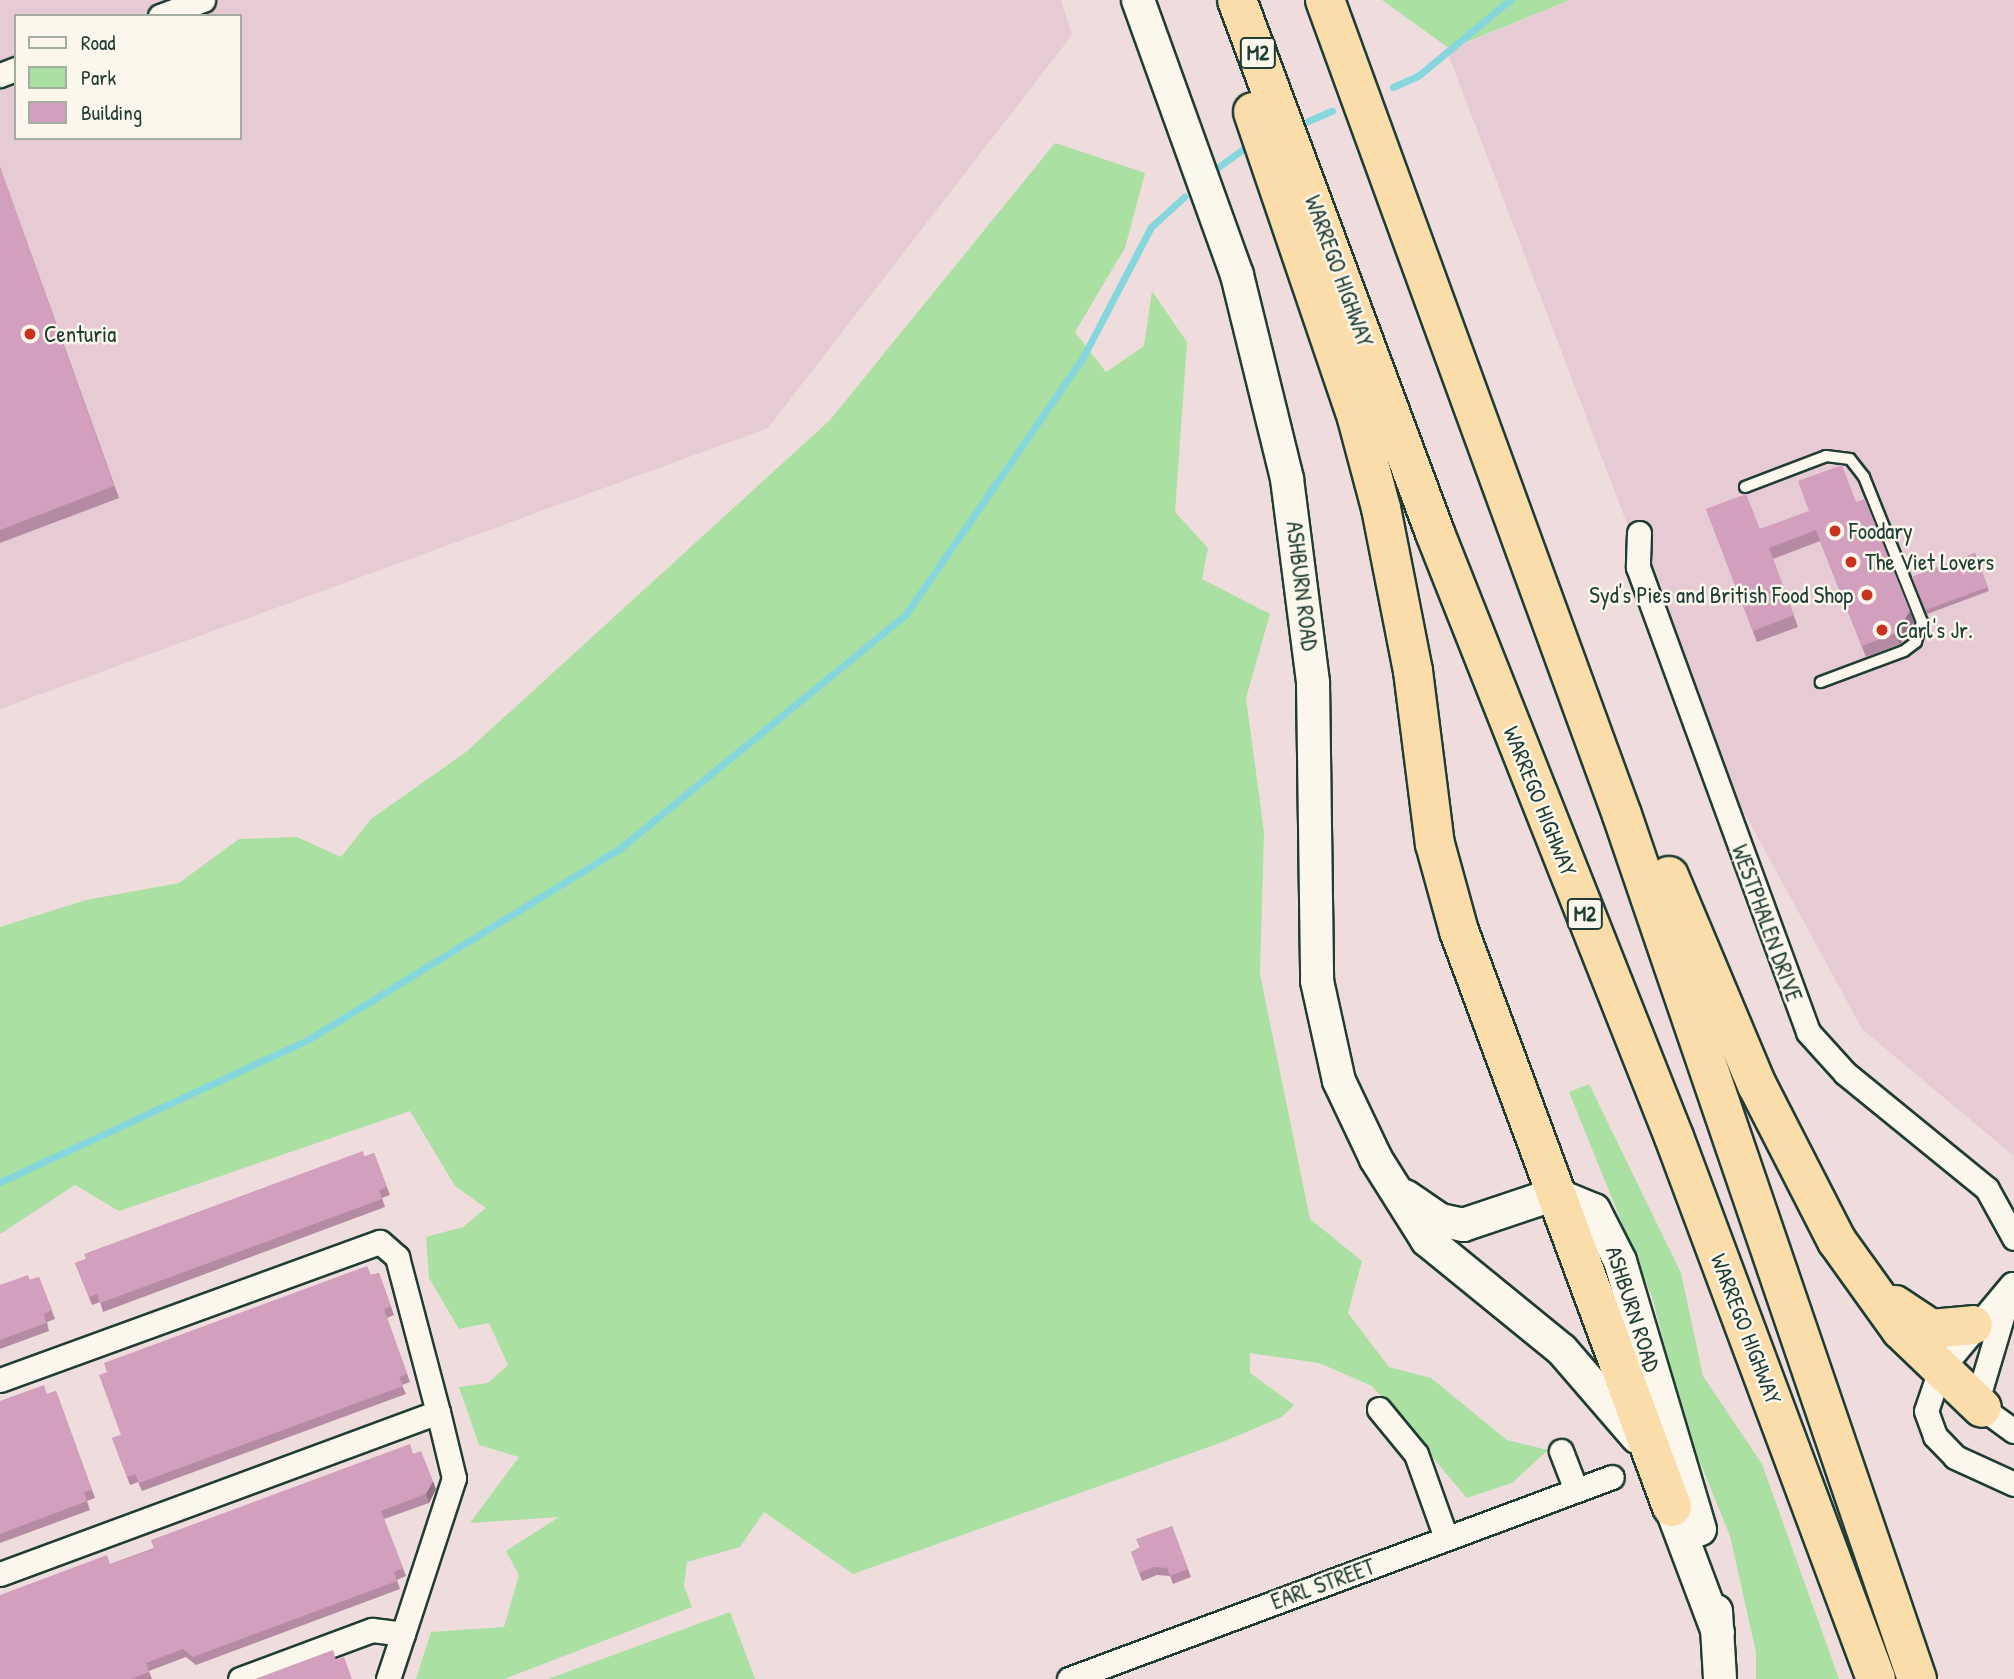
<!DOCTYPE html>
<html>
<head>
<meta charset="utf-8">
<style>
  body { margin:0 }
  #map { position:relative; width:2014px; height:1679px; overflow:hidden; background:#efddde; font-family:"Patrick Hand",sans-serif }
  div>[style] { position:absolute }
  .built>* { inset:0; background:#e6cbd4 }
  .green>* { inset:0; background:#aae0a2 }
  .stream>* { height:7px; margin:-3.5px; padding:0 3.5px; transform-origin:3.5px; border-radius:3.5px; background:#85d6dd }
  .roads { filter:drop-shadow(2px 0 #1f3d34) drop-shadow(-2px 0 #1f3d34) drop-shadow(0 2px #1f3d34) drop-shadow(0 -2px #1f3d34) }
  .lane>* { height:10px; margin:-5px; padding:0 5px; transform-origin:5px; border-radius:5px; background:#fbf7ec }
  .street>* { height:23px; margin:-11.5px; padding:0 11.5px; transform-origin:11.5px; border-radius:11.5px; background:#fbf7ec }
  .secondary>* { height:32px; margin:-16px; padding:0 16px; transform-origin:16px; border-radius:16px; background:#fbf7ec }
  .highway>* { height:38px; margin:-19px; padding:0 19px; transform-origin:19px; border-radius:19px; background:#fbddab }
  .wall>* { inset:0; background:#b58aa3 }
  .shaded-wall>* { inset:0; background:#937084 }
  .building>* { inset:0; background:#d2a0bd }
  .dots>* { width:19px; height:19px; translate:-50% -50%; box-sizing:border-box; border:4px solid #fbf7ec; border-radius:50% }
  span { translate:-50% -50%; white-space:nowrap; text-align:center; line-height:1.15; -webkit-text-stroke:5px #fbf7ec; paint-order:stroke }
  .shield-label span { padding:2px 5px; background:#fbf7ec; border:2px solid; border-radius:5px; -webkit-text-stroke-width:0 }
  .shield-label { font-size:21px; color:#1f3d34; font-weight:700 }
  .street-label { font-size:23px; color:#1f3d34 }
  .poi-label { font-size:23px; color:#1f3d34 }
  .left { translate:0 -50%; text-align:left }
  .right { translate:-100% -50%; text-align:right }
  .legend { position:absolute; left:14px; top:14px; width:228px; height:126px; box-sizing:border-box; background:#fbf7ec; border:2px solid #a3ada2; margin:0; padding:9px 12px; list-style:none; font-size:21px; color:#1f3d34 }
  .legend li { display:flex; align-items:center; gap:14px; height:35px }
  .legend b { width:35px; border:2px solid #a3ada2 }
</style>
</head>
<body>
<div id="map">
  <div class="built">
    <i style="clip-path:polygon(evenodd,0 0,1061px 0,1072px 35px,768px 428px,0 709px,0 0,16px 16px,240px 16px,240px 138px,16px 138px,16px 16px)"></i>
    <i style="clip-path:polygon(1571px 0,2014px 0,2014px 1156px,1862px 1029px,1720px 768px,1447px 51px)"></i>
  </div>
  <div class="green">
    <i style="clip-path:polygon(1382px 0,1570px 0,1450px 49px)"></i>
    <i style="clip-path:polygon(1055px 143px,1145px 173px,1125px 248px,1075px 332px,1106px 372px,1144px 346px,1152px 291px,1187px 342px,1175px 512px,1208px 548px,1202px 579px,1270px 614px,1246px 698px,1264px 832px,1260px 974px,1310px 1219px,1362px 1261px,1348px 1313px,1389px 1367px,1431px 1378px,1507px 1440px,1548px 1450px,1512px 1483px,1467px 1498px,1372px 1386px,1319px 1363px,1250px 1353px,1250px 1373px,1294px 1405px,1282px 1417px,1220px 1443px,853px 1574px,764px 1512px,740px 1547px,687px 1562px,684px 1586px,692px 1607px,504px 1679px,416px 1679px,431px 1632px,504px 1627px,519px 1575px,506px 1551px,559px 1517px,470px 1523px,519px 1457px,479px 1445px,459px 1387px,488px 1383px,508px 1365px,489px 1323px,459px 1329px,429px 1278px,426px 1237px,463px 1227px,486px 1208px,455px 1186px,410px 1111px,119px 1211px,75px 1185px,0 1234px,0 927px,86px 900px,179px 883px,239px 839px,297px 837px,341px 857px,371px 819px,466px 752px,830px 420px)"></i>
    <i style="clip-path:polygon(1589px 1084px,1681px 1273px,1703px 1376px,1762px 1464px,1839px 1679px,1756px 1679px,1756px 1652px,1730px 1536px,1685px 1425px,1652px 1297px,1569px 1092px)"></i>
    <i style="clip-path:polygon(730px 1612px,755px 1679px,548px 1679px)"></i>
  </div>
  <div class="stream">
    <i style="left:1393px;top:87px;width:27px;rotate:-24deg"></i>
    <i style="left:1418px;top:76px;width:119px;rotate:-39.6deg"></i>
    <i style="left:1308px;top:121px;width:26px;rotate:-23deg"></i>
    <i style="left:1217px;top:168px;width:37px;rotate:-36deg"></i>
    <i style="left:0;top:1182px;width:340px;rotate:-24.8deg"></i>
    <i style="left:309px;top:1039px;width:362px;rotate:-31.5deg"></i>
    <i style="left:618px;top:850px;width:372px;rotate:-39.3deg"></i>
    <i style="left:906px;top:614px;width:310px;rotate:-55.4deg"></i>
    <i style="left:1082px;top:359px;width:149px;rotate:-62.4deg"></i>
    <i style="left:1151px;top:227px;width:45px;rotate:-42.3deg"></i>
  </div>
  <div class="roads">
    <div class="lane">
      <i style="left:1745px;top:487px;width:87px;rotate:-20.9deg"></i>
      <i style="left:1826px;top:456px;width:24px;rotate:7deg"></i>
      <i style="left:1850px;top:459px;width:23px;rotate:52deg"></i>
      <i style="left:1864px;top:477px;width:156px;rotate:68.2deg"></i>
      <i style="left:1922px;top:622px;width:21px;rotate:107deg"></i>
      <i style="left:1916px;top:642px;width:15px;rotate:143deg"></i>
      <i style="left:1904px;top:651px;width:89px;rotate:159.5deg"></i>
    </div>
    <div class="street">
      <i style="left:160px;top:16px;width:46px;rotate:-20.4deg"></i>
      <i style="left:0;top:75px;width:17px;rotate:-21deg"></i>
      <i style="left:1639px;top:533px;width:34px;rotate:92deg"></i>
      <i style="left:1638px;top:567px;width:495px;rotate:69.9deg"></i>
      <i style="left:1808px;top:1032px;width:55px;rotate:47.9deg"></i>
      <i style="left:1845px;top:1073px;width:183px;rotate:39.2deg"></i>
      <i style="left:1987px;top:1189px;width:56px;rotate:61.1deg"></i>
      <i style="left:2012px;top:1284px;width:112px;rotate:129.9deg"></i>
      <i style="left:1940px;top:1370px;width:43px;rotate:108.9deg"></i>
      <i style="left:1926px;top:1411px;width:27px;rotate:70deg"></i>
      <i style="left:1935px;top:1436px;width:29px;rotate:46deg"></i>
      <i style="left:1955px;top:1457px;width:65px;rotate:24.6deg"></i>
      <i style="left:2010px;top:1290px;width:109px;rotate:106.6deg"></i>
      <i style="left:1979px;top:1394px;width:14px;rotate:78deg"></i>
      <i style="left:1982px;top:1408px;width:39px;rotate:36deg"></i>
      <i style="left:0;top:1380px;width:404px;rotate:-20deg"></i>
      <i style="left:380px;top:1242px;width:23px;rotate:41deg"></i>
      <i style="left:397px;top:1257px;width:160px;rotate:75.2deg"></i>
      <i style="left:438px;top:1412px;width:467px;rotate:159.7deg"></i>
      <i style="left:1379px;top:1409px;width:58px;rotate:50.6deg"></i>
      <i style="left:1416px;top:1454px;width:89px;rotate:70.3deg"></i>
      <i style="left:1561px;top:1451px;width:42px;rotate:69deg"></i>
      <i style="left:240px;top:1679px;width:141px;rotate:-20.4deg"></i>
      <i style="left:372px;top:1630px;width:31px;rotate:7deg"></i>
      <i style="left:403px;top:1634px;width:164px;rotate:-71.9deg"></i>
      <i style="left:454px;top:1478px;width:68px;rotate:-103.6deg"></i>
      <i style="left:388px;top:1679px;width:47px;rotate:-71.6deg"></i>
      <i style="left:1069px;top:1679px;width:579px;rotate:-20.41deg"></i>
    </div>
    <div class="secondary">
      <i style="left:1138px;top:0;width:292px;rotate:70.2deg"></i>
      <i style="left:1237px;top:275px;width:210px;rotate:76.2deg"></i>
      <i style="left:1287px;top:479px;width:206px;rotate:82.7deg"></i>
      <i style="left:1313px;top:683px;width:298px;rotate:89.2deg"></i>
      <i style="left:1317px;top:981px;width:102px;rotate:77.6deg"></i>
      <i style="left:1339px;top:1081px;width:86px;rotate:64.6deg"></i>
      <i style="left:1376px;top:1159px;width:96px;rotate:57.8deg"></i>
      <i style="left:1427px;top:1240px;width:174px;rotate:39.2deg"></i>
      <i style="left:1562px;top:1350px;width:115px;rotate:49.2deg"></i>
      <i style="left:1405px;top:1196px;width:42px;rotate:34.4deg"></i>
      <i style="left:1440px;top:1220px;width:24px;rotate:12deg"></i>
      <i style="left:1463px;top:1225px;width:97px;rotate:-18.6deg"></i>
      <i style="left:1555px;top:1194px;width:42px;rotate:22.3deg"></i>
      <i style="left:1594px;top:1210px;width:57px;rotate:63deg"></i>
      <i style="left:1620px;top:1261px;width:280px;rotate:73.4deg"></i>
      <i style="left:1663px;top:1486px;width:156px;rotate:69.4deg"></i>
      <i style="left:1716px;top:1611px;width:68px;rotate:86.6deg"></i>
    </div>
    <div class="highway">
      <i style="left:1237px;top:0;width:569px;rotate:69.62deg"></i>
      <i style="left:1435px;top:533px;width:650px;rotate:68.41deg"></i>
      <i style="left:1674px;top:1137px;width:578px;rotate:69.56deg"></i>
      <i style="left:1325px;top:0;width:867px;rotate:69.98deg"></i>
      <i style="left:1622px;top:815px;width:913px;rotate:71.15deg"></i>
      <i style="left:1253px;top:112px;width:323px;rotate:71.2deg"></i>
      <i style="left:1357px;top:418px;width:93px;rotate:75.1deg"></i>
      <i style="left:1381px;top:508px;width:166px;rotate:78.9deg"></i>
      <i style="left:1413px;top:671px;width:174px;rotate:82.8deg"></i>
      <i style="left:1435px;top:844px;width:90px;rotate:74.6deg"></i>
      <i style="left:1459px;top:931px;width:614px;rotate:69.71deg"></i>
      <i style="left:1669px;top:876px;width:227px;rotate:67.2deg"></i>
      <i style="left:1757px;top:1085px;width:175px;rotate:62.9deg"></i>
      <i style="left:1837px;top:1241px;width:110px;rotate:54.3deg"></i>
      <i style="left:1901px;top:1330px;width:112px;rotate:43.9deg"></i>
      <i style="left:1895px;top:1305px;width:43px;rotate:33.7deg"></i>
      <i style="left:1931px;top:1329px;width:42px;rotate:-5.4deg"></i>
    </div>
  </div>
  <div class="wall">
    <i style="clip-path:polygon(0 167px,119px 498px,0 543px)"></i>
    <i style="clip-path:polygon(1856px 502px,1914px 622px,1900px 644px,1866px 657px,1820px 541px,1773px 559px,1798px 627px,1757px 642px,1706px 509px,1760px 529px)"></i>
    <i style="clip-path:polygon(1975px 553px,1989px 591px,1927px 614px,1912px 577px)"></i>
    <i style="clip-path:polygon(374px 1153px,390px 1195px,382px 1198px,385px 1207px,103px 1312px,100px 1302px,92px 1305px,75px 1263px)"></i>
    <i style="clip-path:polygon(379px 1273px,394px 1315px,387px 1318px,410px 1382px,402px 1385px,406px 1394px,142px 1491px,138px 1482px,130px 1485px,112px 1438px,121px 1435px,371px 1275px)"></i>
    <i style="clip-path:polygon(39px 1277px,55px 1319px,47px 1322px,49px 1331px,0 1349px,0 1285px,30px 1280px)"></i>
    <i style="clip-path:polygon(56px 1391px,95px 1498px,87px 1501px,90px 1510px,0 1543px,0 1401px,47px 1394px)"></i>
    <i style="clip-path:polygon(413px 1454px,436px 1489px,429px 1503px,384px 1519px,406px 1576px,397px 1580px,400px 1589px,196px 1665px,186px 1657px,149px 1671px,152px 1679px,0 1679px,110px 1564px)"></i>
    <i style="clip-path:polygon(1172px 1526px,1191px 1577px,1173px 1584px,1170px 1576px,1157px 1575px,1142px 1581px,1131px 1552px,1139px 1548px)"></i>
  </div>
  <div class="shaded-wall">
    <i style="clip-path:polygon(1910px 611px,1914px 622px,1900px 644px,1896px 633px)"></i>
    <i style="clip-path:polygon(433px 1481px,436px 1489px,429px 1503px,426px 1494px)"></i>
  </div>
  <div class="building">
    <i style="clip-path:polygon(0 167px,114px 486px,0 530px)"></i>
    <i style="clip-path:polygon(1842px 465px,1856px 502px,1865px 499px,1910px 611px,1896px 633px,1862px 646px,1816px 530px,1769px 548px,1794px 615px,1753px 631px,1706px 509px,1746px 494px,1760px 529px,1809px 511px,1798px 481px)"></i>
    <i style="clip-path:polygon(1975px 553px,1988px 587px,1926px 610px,1912px 577px)"></i>
    <i style="clip-path:polygon(363px 1151px,364px 1157px,374px 1153px,387px 1187px,379px 1190px,382px 1199px,100px 1303px,97px 1294px,89px 1297px,75px 1263px,86px 1259px,84px 1254px)"></i>
    <i style="clip-path:polygon(367px 1266px,371px 1275px,379px 1273px,391px 1306px,384px 1309px,407px 1374px,399px 1377px,403px 1386px,139px 1483px,135px 1474px,127px 1477px,112px 1438px,121px 1435px,99px 1375px,107px 1372px,104px 1363px)"></i>
    <i style="clip-path:polygon(28px 1275px,30px 1280px,39px 1277px,52px 1310px,44px 1314px,46px 1323px,0 1340px,0 1285px)"></i>
    <i style="clip-path:polygon(44px 1385px,47px 1394px,56px 1391px,92px 1490px,84px 1492px,87px 1501px,0 1534px,0 1401px)"></i>
    <i style="clip-path:polygon(410px 1444px,413px 1454px,421px 1451px,433px 1481px,426px 1494px,381px 1511px,403px 1568px,394px 1572px,397px 1581px,193px 1657px,183px 1649px,146px 1663px,149px 1672px,131px 1679px,0 1679px,0 1595px,107px 1555px,110px 1564px,154px 1549px,151px 1540px)"></i>
    <i style="clip-path:polygon(1172px 1526px,1188px 1569px,1170px 1576px,1167px 1568px,1154px 1567px,1139px 1573px,1131px 1552px,1140px 1548px,1136px 1539px)"></i>
    <i style="clip-path:polygon(333px 1650px,336px 1660px,344px 1657px,352px 1679px,255px 1679px)"></i>
  </div>
  <div class="dots">
    <i style="left:30px;top:334px;background:#c8321e"></i>
    <i style="left:1835px;top:531px;background:#c8321e"></i>
    <i style="left:1851px;top:562px;background:#c8321e"></i>
    <i style="left:1867px;top:595px;background:#c8321e"></i>
    <i style="left:1882px;top:630px;background:#c8321e"></i>
  </div>
  <div class="shield-label">
    <span style="left:1258px;top:53px">M2</span>
    <span style="left:1585px;top:914px">M2</span>
  </div>
  <div class="street-label">
    <span style="left:1339px;top:271px;rotate:70deg">WARREGO HIGHWAY</span>
    <span style="left:1302px;top:586px;rotate:83deg">ASHBURN ROAD</span>
    <span style="left:1540px;top:801px;rotate:68deg">WARREGO HIGHWAY</span>
    <span style="left:1767px;top:923px;rotate:70deg">WESTPHALEN DRIVE</span>
    <span style="left:1633px;top:1309px;rotate:72deg">ASHBURN ROAD</span>
    <span style="left:1746px;top:1329px;rotate:69deg">WARREGO HIGHWAY</span>
    <span style="left:1323px;top:1584px;rotate:-20deg">EARL STREET</span>
  </div>
  <div class="poi-label">
    <span class="left" style="left:44px;top:334px">Centuria</span>
    <span class="left" style="left:1849px;top:531px">Foodary</span>
    <span class="left" style="left:1865px;top:562px">The Viet Lovers</span>
    <span class="right" style="left:1853px;top:595px">Syd's Pies and British Food Shop</span>
    <span class="left" style="left:1896px;top:630px">Carl's Jr.</span>
  </div>
  <ul class="legend">
  <li><b style="height:9px;background:#fbf7ec"></b>Road</li>
  <li><b style="height:19px;background:#aae0a2"></b>Park</li>
  <li><b style="height:19px;background:#d2a0bd"></b>Building</li>
  </ul>
</div>
</body>
</html>
